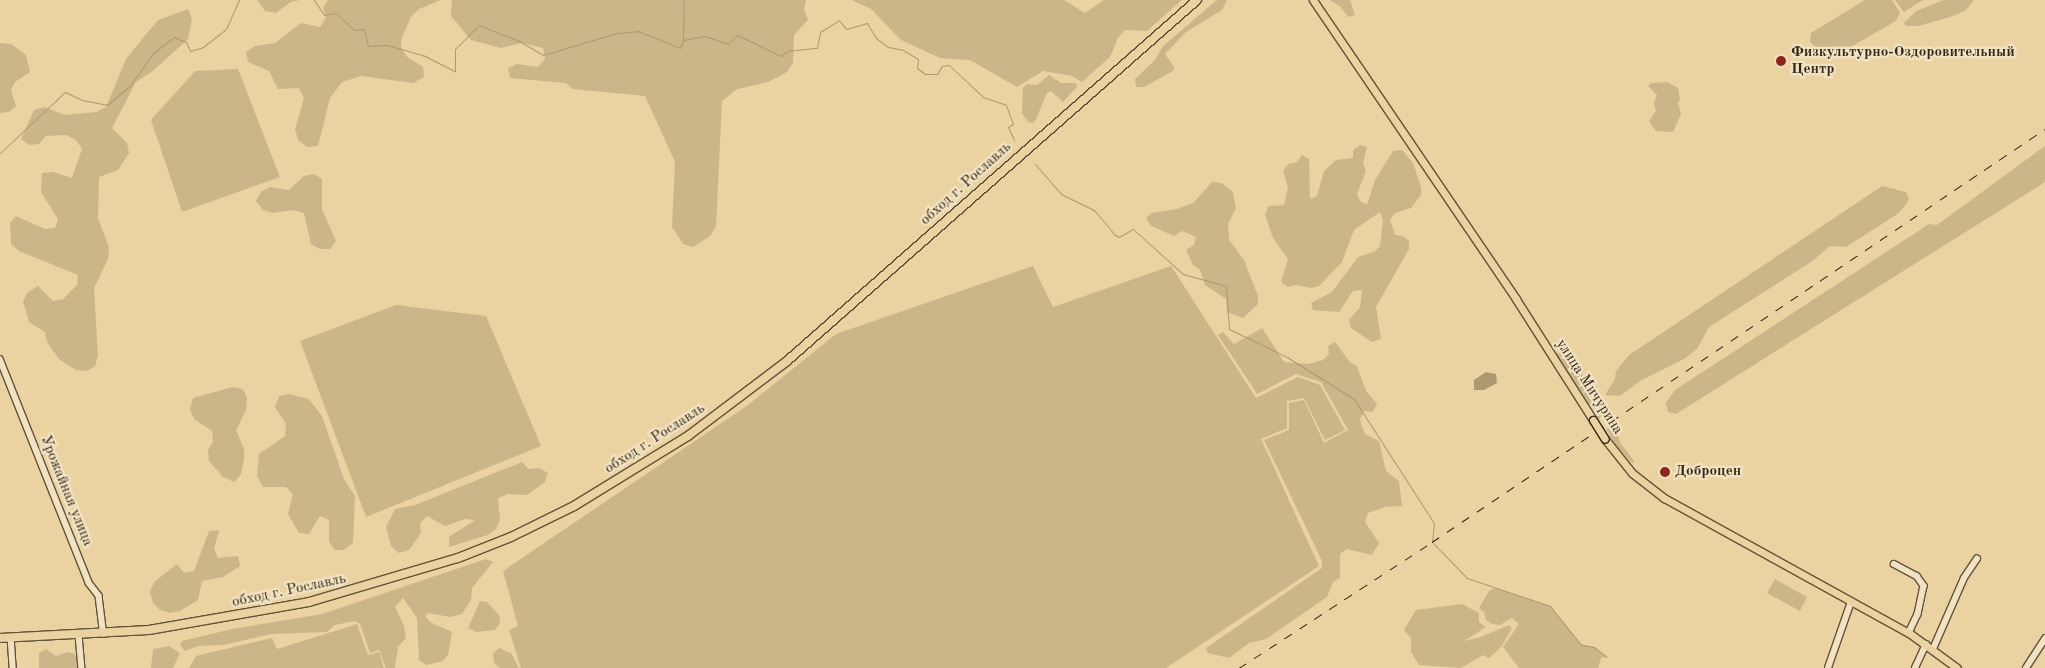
<!DOCTYPE html>
<html>
<head>
<meta charset="utf-8">
<style>
  body { margin:0 }
  #map { position:relative; width:2045px; height:668px; overflow:hidden; background:#ead3a1; font-family:"Old Standard TT",serif }
  div>[style] { position:absolute }
  .green>* { inset:0; background:#cbb68a }
  .water>* { inset:0; background:#ac9972 }
  .stream>* { height:1px; margin:-0.5px; padding:0 0.5px; transform-origin:0.5px; border-radius:0.5px; background:#ac9972 }
  .roads { filter:drop-shadow(1px 0 #61523a) drop-shadow(-1px 0 #61523a) drop-shadow(0 1px #61523a) drop-shadow(0 -1px #61523a) }
  .minor>* { height:5.5px; margin:-2.75px; padding:0 2.75px; transform-origin:2.75px; border-radius:2.75px; background:#f1e2c2 }
  .major>* { height:7px; margin:-3.5px; padding:0 3.5px; transform-origin:3.5px; border-radius:3.5px; background:#ead3a1 }
  .highway>* { height:8px; margin:-4px; padding:0 4px; transform-origin:4px; border-radius:4px; background:#ead3a1 }
  .rail>* { height:1px; margin-top:-0.5px; transform-origin:0; background:repeating-linear-gradient(90deg,#332717 0 9px,transparent 0 18px) }
  .bridges { filter:drop-shadow(1px 0 #332717) drop-shadow(-1px 0 #332717) drop-shadow(0 1px #332717) drop-shadow(0 -1px #332717) }
  .major-bridge>* { height:7px; margin:-3.5px; padding:0 3.5px; transform-origin:3.5px; border-radius:3.5px; background:#ead3a1 }
  .dots>* { width:14px; height:14px; translate:-50% -50%; box-sizing:border-box; border:2px solid #f1e2c2; border-radius:50% }
  span { translate:-50% -50%; white-space:nowrap; text-align:center; line-height:1.15; -webkit-text-stroke:4.5px #f1e2c2; paint-order:stroke }
  .poi-label { font-size:15px; color:#332717; font-weight:700 }
  .left { translate:0 -50%; text-align:left }
  .street-label { font-size:15px; color:#332717 }
</style>
</head>
<body>
<div id="map">
  <div class="green">
    <i style="clip-path:polygon(257px 0,300px 0,291px 2px,276px 13px,265px 11px)"></i>
    <i style="clip-path:polygon(328px 0,441px 0,419px 9px,411px 17px,402px 37px,401px 47px,406px 56px,423px 67px,424px 77px,413px 83px,361px 76px,342px 82px,330px 98px,318px 146px,307px 147px,298px 140px,295px 129px,304px 98px,299px 88px,278px 89px,269px 71px,248px 62px,246px 52px,255px 46px,275px 43px,301px 23px,320px 27px,326px 18px,323px 8px)"></i>
    <i style="clip-path:polygon(452px 0,806px 0,804px 10px,808px 20px,794px 35px,793px 63px,787px 72px,768px 82px,737px 89px,722px 101px,716px 227px,710px 236px,693px 247px,683px 244px,672px 227px,675px 162px,645px 96px,573px 89px,566px 83px,510px 78px,508px 68px,517px 64px,538px 67px,545px 59px,543px 48px,522px 43px,501px 48px,471px 40px,451px 16px)"></i>
    <i style="clip-path:polygon(852px 0,1064px 0,1085px 13px,1104px 0,1182px 0,1147px 31px,1125px 30px,1118px 38px,1110px 57px,1082px 82px,1072px 76px,1043px 71px,1017px 87px,970px 60px,940px 58px,901px 40px,871px 9px)"></i>
    <i style="clip-path:polygon(1217px 0,1227px 0,1222px 10px,1186px 32px,1165px 54px,1174px 67px,1173px 71px,1144px 87px,1136px 87px,1135px 79px,1155px 60px,1163px 46px)"></i>
    <i style="clip-path:polygon(1329px 0,1350px 0,1355px 15px,1348px 17px,1340px 6px)"></i>
    <i style="clip-path:polygon(1865px 0,1892px 0,1900px 13px,1896px 21px,1828px 60px,1810px 42px,1811px 33px)"></i>
    <i style="clip-path:polygon(1895px 0,1923px 0,1904px 12px)"></i>
    <i style="clip-path:polygon(1944px 0,1974px 0,1965px 11px,1950px 17px,1918px 26px,1906px 26px,1904px 23px,1916px 11px)"></i>
    <i style="clip-path:polygon(188px 9px,192px 19px,188px 39px,153px 71px,136px 82px,112px 128px,127px 143px,129px 153px,118px 170px,99px 177px,98px 218px,109px 248px,108px 259px,94px 288px,98px 356px,95px 366px,87px 371px,76px 370px,59px 359px,47px 342px,45px 332px,29px 322px,23px 301px,28px 292px,38px 286px,53px 301px,63px 299px,77px 285px,78px 275px,19px 251px,11px 244px,10px 223px,16px 216px,45px 229px,55px 228px,58px 219px,41px 192px,42px 173px,53px 172px,72px 178px,82px 149px,76px 140px,66px 135px,46px 136px,39px 144px,29px 145px,21px 139px,34px 110px,44px 107px,65px 115px,96px 112px,106px 107px,126px 59px,152px 27px,158px 20px)"></i>
    <i style="clip-path:polygon(0 43px,11px 44px,26px 55px,30px 72px,15px 82px,11px 90px,16px 106px,9px 112px,0 113px)"></i>
    <i style="clip-path:polygon(238px 69px,280px 177px,182px 212px,151px 120px,195px 71px)"></i>
    <i style="clip-path:polygon(1049px 75px,1061px 83px,1076px 83px,1077px 87px,1063px 102px,1051px 91px,1047px 93px,1036px 119px,1033px 123px,1028px 122px,1022px 113px,1023px 88px,1027px 84px,1037px 85px)"></i>
    <i style="clip-path:polygon(1667px 82px,1678px 88px,1680px 100px,1678px 103px,1681px 114px,1673px 132px,1656px 131px,1649px 121px,1656px 111px,1654px 103px,1657px 95px,1648px 86px,1651px 83px)"></i>
    <i style="clip-path:polygon(1360px 145px,1367px 147px,1363px 163px,1366px 171px,1357px 194px,1360px 201px,1367px 205px,1375px 180px,1393px 151px,1402px 150px,1413px 163px,1421px 187px,1421px 195px,1411px 208px,1395px 213px,1390px 220px,1395px 235px,1403px 236px,1409px 241px,1409px 249px,1376px 307px,1381px 339px,1372px 342px,1351px 328px,1349px 320px,1360px 307px,1362px 290px,1353px 291px,1339px 312px,1313px 310px,1311px 303px,1332px 292px,1358px 257px,1374px 252px,1380px 246px,1383px 220px,1380px 212px,1354px 230px,1342px 262px,1319px 286px,1311px 288px,1296px 285px,1288px 287px,1281px 282px,1288px 259px,1273px 238px,1265px 214px,1269px 206px,1284px 205px,1288px 188px,1283px 170px,1289px 164px,1297px 162px,1302px 155px,1309px 159px,1310px 199px,1317px 196px,1324px 171px,1336px 160px,1353px 158px,1353px 150px)"></i>
    <i style="clip-path:polygon(2045px 146px,2045px 182px,1676px 414px,1668px 412px,1666px 403px,1675px 390px,1929px 224px,1937px 225px)"></i>
    <i style="clip-path:polygon(314px 174px,322px 179px,322px 209px,336px 241px,330px 249px,320px 249px,311px 244px,304px 213px,294px 210px,273px 213px,263px 210px,256px 201px,261px 192px,270px 187px,289px 190px,304px 176px)"></i>
    <i style="clip-path:polygon(1212px 182px,1221px 183px,1233px 192px,1236px 208px,1228px 224px,1229px 240px,1244px 260px,1258px 296px,1258px 304px,1243px 318px,1227px 312px,1226px 299px,1205px 285px,1200px 270px,1193px 265px,1186px 250px,1194px 245px,1196px 237px,1182px 231px,1174px 236px,1151px 226px,1146px 218px,1152px 213px,1177px 209px,1193px 203px)"></i>
    <i style="clip-path:polygon(1882px 186px,1906px 192px,1909px 200px,1899px 213px,1846px 247px,1830px 246px,1811px 262px,1709px 327px,1697px 349px,1684px 359px,1640px 381px,1620px 396px,1605px 395px,1615px 379px,1616px 371px,1629px 355px)"></i>
    <i style="clip-path:polygon(1033px 266px,1053px 307px,1171px 266px,1256px 398px,1298px 377px,1320px 385px,1345px 430px,1325px 440px,1304px 398px,1287px 401px,1287px 428px,1261px 439px,1319px 566px,1166px 668px,521px 668px,509px 630px,518px 626px,503px 571px,748px 405px,836px 334px)"></i>
    <i style="clip-path:polygon(396px 305px,486px 316px,541px 446px,366px 517px,300px 341px)"></i>
    <i style="clip-path:polygon(1262px 328px,1284px 362px,1308px 364px,1323px 360px,1329px 354px,1328px 346px,1335px 342px,1350px 362px,1357px 366px,1366px 391px,1377px 404px,1373px 412px,1364px 411px,1360px 419px,1362px 427px,1365px 434px,1379px 441px,1386px 471px,1399px 481px,1402px 506px,1385px 507px,1368px 513px,1365px 522px,1379px 543px,1372px 555px,1347px 549px,1340px 554px,1340px 578px,1333px 582px,1327px 597px,1266px 639px,1249px 643px,1229px 658px,1208px 653px,1206px 648px,1322px 568px,1322px 561px,1264px 440px,1289px 430px,1289px 403px,1304px 400px,1324px 443px,1348px 430px,1321px 382px,1296px 374px,1257px 394px,1218px 335px,1223px 332px,1234px 344px)"></i>
    <i style="clip-path:polygon(1557px 352px,1571px 361px,1591px 386px,1594px 399px,1605px 411px,1599px 419px,1557px 356px)"></i>
    <i style="clip-path:polygon(233px 387px,243px 389px,247px 398px,246px 410px,236px 430px,244px 449px,244px 459px,241px 474px,234px 482px,223px 477px,209px 461px,208px 450px,213px 441px,212px 431px,194px 419px,190px 409px,193px 398px)"></i>
    <i style="clip-path:polygon(289px 394px,309px 399px,322px 416px,344px 479px,355px 496px,353px 543px,344px 550px,334px 550px,329px 541px,329px 520px,320px 516px,309px 534px,299px 533px,288px 514px,293px 494px,286px 487px,263px 487px,257px 476px,259px 454px,285px 436px,286px 424px,275px 407px,279px 396px)"></i>
    <i style="clip-path:polygon(1610px 428px,1617px 433px,1621px 444px,1635px 462px,1632px 463px,1618px 448px,1606px 429px)"></i>
    <i style="clip-path:polygon(522px 462px,528px 469px,539px 468px,548px 473px,545px 482px,527px 495px,508px 494px,498px 498px,500px 520px,496px 529px,488px 535px,449px 547px,449px 537px,475px 520px,465px 519px,445px 526px,427px 516px,420px 523px,421px 533px,409px 550px,399px 553px,391px 546px,386px 527px,395px 509px,415px 505px)"></i>
    <i style="clip-path:polygon(219px 530px,214px 549px,218px 558px,238px 556px,240px 566px,223px 577px,202px 581px,198px 600px,180px 611px,170px 613px,160px 610px,153px 603px,150px 592px,154px 582px,177px 564px,184px 573px,194px 571px,209px 531px)"></i>
    <i style="clip-path:polygon(486px 559px,493px 562px,472px 588px,471px 600px,462px 614px,450px 617px,428px 613px,425px 616px,430px 622px,452px 632px,448px 655px,443px 661px,426px 665px,419px 660px,417px 618px,403px 598px,395px 607px,404px 626px,406px 638px,398px 647px,395px 668px,386px 668px,379px 650px,370px 653px,360px 624px,355px 621px,335px 625px,327px 632px,271px 634px,223px 645px,198px 646px,185px 651px,180px 645px,182px 641px,232px 629px,322px 614px)"></i>
    <i style="clip-path:polygon(1775px 579px,1807px 597px,1800px 611px,1767px 593px)"></i>
    <i style="clip-path:polygon(1495px 588px,1550px 606px,1581px 644px,1594px 647px,1607px 657px,1601px 658px,1598px 668px,1519px 668px,1503px 647px,1519px 624px,1512px 618px,1500px 625px,1492px 624px,1486px 620px,1484px 612px,1479px 608px,1489px 591px)"></i>
    <i style="clip-path:polygon(480px 601px,487px 602px,499px 615px,500px 623px,495px 630px,476px 632px,468px 628px)"></i>
    <i style="clip-path:polygon(1462px 604px,1479px 613px,1479px 622px,1486px 627px,1464px 641px,1478px 638px,1509px 625px,1512px 628px,1502px 646px,1489px 658px,1483px 655px,1461px 668px,1419px 665px,1411px 652px,1411px 638px,1404px 630px,1416px 610px)"></i>
    <i style="clip-path:polygon(357px 624px,368px 655px,379px 652px,384px 668px,189px 668px,196px 656px,272px 638px,277px 649px)"></i>
    <i style="clip-path:polygon(169px 646px,180px 653px,173px 668px,151px 668px,153px 649px)"></i>
    <i style="clip-path:polygon(499px 648px,511px 653px,519px 668px,500px 668px,494px 663px,493px 654px)"></i>
    <i style="clip-path:polygon(46px 649px,56px 656px,68px 652px,75px 654px,78px 668px,39px 668px,39px 653px)"></i>
  </div>
  <div class="water">
    <i style="clip-path:polygon(1486px 372px,1496px 374px,1497px 383px,1484px 390px,1474px 390px,1474px 380px)"></i>
  </div>
  <div class="stream">
    <i style="left:314px;top:0;width:18px;rotate:56deg"></i>
    <i style="left:324px;top:15px;width:12px;rotate:-9deg"></i>
    <i style="left:336px;top:13px;width:25px;rotate:43deg"></i>
    <i style="left:354px;top:30px;width:10px;rotate:-6deg"></i>
    <i style="left:364px;top:29px;width:17px;rotate:77deg"></i>
    <i style="left:368px;top:46px;width:19px;rotate:-3deg"></i>
    <i style="left:387px;top:45px;width:40px;rotate:16deg"></i>
    <i style="left:425px;top:56px;width:34px;rotate:27deg"></i>
    <i style="left:455px;top:71px;width:22px;rotate:-90deg"></i>
    <i style="left:455px;top:49px;width:34px;rotate:-45deg"></i>
    <i style="left:479px;top:25px;width:43px;rotate:21.8deg"></i>
    <i style="left:519px;top:41px;width:28px;rotate:30deg"></i>
    <i style="left:543px;top:55px;width:77px;rotate:-16.6deg"></i>
    <i style="left:617px;top:33px;width:21px;rotate:-5deg"></i>
    <i style="left:638px;top:31px;width:45px;rotate:22deg"></i>
    <i style="left:680px;top:48px;width:9px;rotate:-69deg"></i>
    <i style="left:683px;top:40px;width:21px;rotate:-11deg"></i>
    <i style="left:704px;top:36px;width:25px;rotate:18deg"></i>
    <i style="left:728px;top:44px;width:13px;rotate:-45deg"></i>
    <i style="left:737px;top:35px;width:49px;rotate:25.5deg"></i>
    <i style="left:781px;top:56px;width:8px;rotate:-40deg"></i>
    <i style="left:787px;top:51px;width:30px;rotate:-6deg"></i>
    <i style="left:817px;top:48px;width:16px;rotate:-79deg"></i>
    <i style="left:820px;top:32px;width:22px;rotate:-32deg"></i>
    <i style="left:839px;top:20px;width:11px;rotate:52deg"></i>
    <i style="left:846px;top:29px;width:22px;rotate:-16deg"></i>
    <i style="left:867px;top:23px;width:17px;rotate:59deg"></i>
    <i style="left:876px;top:38px;width:15px;rotate:37deg"></i>
    <i style="left:888px;top:47px;width:15px;rotate:11deg"></i>
    <i style="left:903px;top:50px;width:17px;rotate:31deg"></i>
    <i style="left:918px;top:59px;width:9px;rotate:96deg"></i>
    <i style="left:917px;top:68px;width:10px;rotate:37deg"></i>
    <i style="left:925px;top:74px;width:12px"></i>
    <i style="left:937px;top:74px;width:9px;rotate:-58deg"></i>
    <i style="left:942px;top:66px;width:7px;rotate:-8deg"></i>
    <i style="left:949px;top:65px;width:47px;rotate:43.3deg"></i>
    <i style="left:983px;top:97px;width:24px;rotate:19deg"></i>
    <i style="left:1006px;top:105px;width:20px;rotate:70deg"></i>
    <i style="left:1013px;top:124px;width:6px;rotate:149deg"></i>
    <i style="left:1008px;top:127px;width:14px;rotate:65deg"></i>
    <i style="left:683px;top:39px;width:39px;rotate:-89deg"></i>
    <i style="left:0;top:153px;width:89px;rotate:-43.2deg"></i>
    <i style="left:65px;top:92px;width:19px;rotate:25deg"></i>
    <i style="left:82px;top:100px;width:25px;rotate:11deg"></i>
    <i style="left:107px;top:105px;width:30px;rotate:-40deg"></i>
    <i style="left:130px;top:86px;width:40px;rotate:-55.1deg"></i>
    <i style="left:153px;top:53px;width:26px;rotate:-37deg"></i>
    <i style="left:174px;top:37px;width:13px;rotate:23deg"></i>
    <i style="left:186px;top:42px;width:10px;rotate:66deg"></i>
    <i style="left:190px;top:51px;width:14px;rotate:-17deg"></i>
    <i style="left:203px;top:47px;width:29px;rotate:-38deg"></i>
    <i style="left:226px;top:29px;width:32px;rotate:-66deg"></i>
    <i style="left:1035px;top:164px;width:40px;rotate:49deg"></i>
    <i style="left:1061px;top:194px;width:37px;rotate:26deg"></i>
    <i style="left:1094px;top:210px;width:33px;rotate:50deg"></i>
    <i style="left:1115px;top:235px;width:4px;rotate:27deg"></i>
    <i style="left:1119px;top:237px;width:16px;rotate:-30deg"></i>
    <i style="left:1133px;top:229px;width:67px;rotate:42deg"></i>
    <i style="left:1183px;top:274px;width:45px;rotate:15.6deg"></i>
    <i style="left:1226px;top:286px;width:43px;rotate:86deg"></i>
    <i style="left:1229px;top:329px;width:64px;rotate:25.8deg"></i>
    <i style="left:1287px;top:357px;width:79px;rotate:32.1deg"></i>
    <i style="left:1354px;top:399px;width:148px;rotate:57.2deg"></i>
    <i style="left:1434px;top:523px;width:19px;rotate:96deg"></i>
    <i style="left:1432px;top:542px;width:50px;rotate:45.8deg"></i>
    <i style="left:1467px;top:578px;width:88px;rotate:18.6deg"></i>
    <i style="left:1550px;top:606px;width:50px;rotate:51.5deg"></i>
    <i style="left:1581px;top:645px;width:13px;rotate:9deg"></i>
    <i style="left:1594px;top:647px;width:16px;rotate:38deg"></i>
  </div>
  <div class="roads">
    <div class="minor">
      <i style="left:0;top:359px;width:241px;rotate:68.3deg"></i>
      <i style="left:89px;top:583px;width:16px;rotate:52deg"></i>
      <i style="left:99px;top:596px;width:38px;rotate:83deg"></i>
      <i style="left:1894px;top:564px;width:26px;rotate:28deg"></i>
      <i style="left:1917px;top:576px;width:12px;rotate:55deg"></i>
      <i style="left:1924px;top:586px;width:29px;rotate:102deg"></i>
      <i style="left:1918px;top:614px;width:21px;rotate:115deg"></i>
      <i style="left:79px;top:635px;width:33px;rotate:85deg"></i>
      <i style="left:11px;top:637px;width:31px;rotate:86deg"></i>
      <i style="left:1933px;top:649px;width:77px;rotate:-66.4deg"></i>
      <i style="left:1964px;top:578px;width:23px;rotate:-56deg"></i>
      <i style="left:1828px;top:668px;width:70px;rotate:-70.8deg"></i>
      <i style="left:1915px;top:668px;width:26px;rotate:-65deg"></i>
      <i style="left:2026px;top:668px;width:35px;rotate:-57deg"></i>
    </div>
    <div class="major">
      <i style="left:1313px;top:0;width:361px;rotate:55.8deg"></i>
      <i style="left:1516px;top:299px;width:143px;rotate:57.5deg"></i>
      <i style="left:1605px;top:439px;width:43px;rotate:51.5deg"></i>
      <i style="left:1632px;top:473px;width:41px;rotate:38deg"></i>
      <i style="left:1664px;top:498px;width:280px;rotate:28.9deg"></i>
      <i style="left:1909px;top:633px;width:59px;rotate:36.1deg"></i>
    </div>
    <div class="highway">
      <i style="left:0;top:638px;width:149px;rotate:-3.1deg"></i>
      <i style="left:149px;top:630px;width:162px;rotate:-9.9deg"></i>
      <i style="left:309px;top:602px;width:155px;rotate:-16.5deg"></i>
      <i style="left:458px;top:558px;width:57px;rotate:-21.6deg"></i>
      <i style="left:511px;top:537px;width:70px;rotate:-26.2deg"></i>
      <i style="left:574px;top:506px;width:134px;rotate:-31.6deg"></i>
      <i style="left:688px;top:436px;width:124px;rotate:-37.1deg"></i>
      <i style="left:787px;top:361px;width:546px;rotate:-41.36deg"></i>
    </div>
  </div>
  <div class="rail">
    <i style="left:1239px;top:668px;width:230px;rotate:-33.1deg"></i>
    <i style="left:1432px;top:542px;width:739px;rotate:-33.97deg"></i>
  </div>
  <div class="bridges">
    <div class="major-bridge">
      <i style="left:1593px;top:420px;width:22px;rotate:58deg"></i>
    </div>
  </div>
  <div class="dots">
    <i style="left:1781px;top:61px;background:#8f2418"></i>
    <i style="left:1665px;top:472px;background:#8f2418"></i>
  </div>
  <div class="poi-label">
    <span class="left" style="left:1791px;top:61px">Физкультурно-Оздоровительный<br>Центр</span>
    <span class="left" style="left:1675px;top:472px">Доброцен</span>
  </div>
  <div class="street-label">
    <span style="left:966px;top:184px;rotate:-42deg">обход г. Рославль</span>
    <span style="left:1589px;top:387px;rotate:57deg">улица Мичурина</span>
    <span style="left:655px;top:439px;rotate:-33deg">обход г. Рославль</span>
    <span style="left:66px;top:491px;rotate:68deg">Урожайная улица</span>
    <span style="left:289px;top:591px;rotate:-12deg">обход г. Рославль</span>
  </div>
</div>
</body>
</html>
